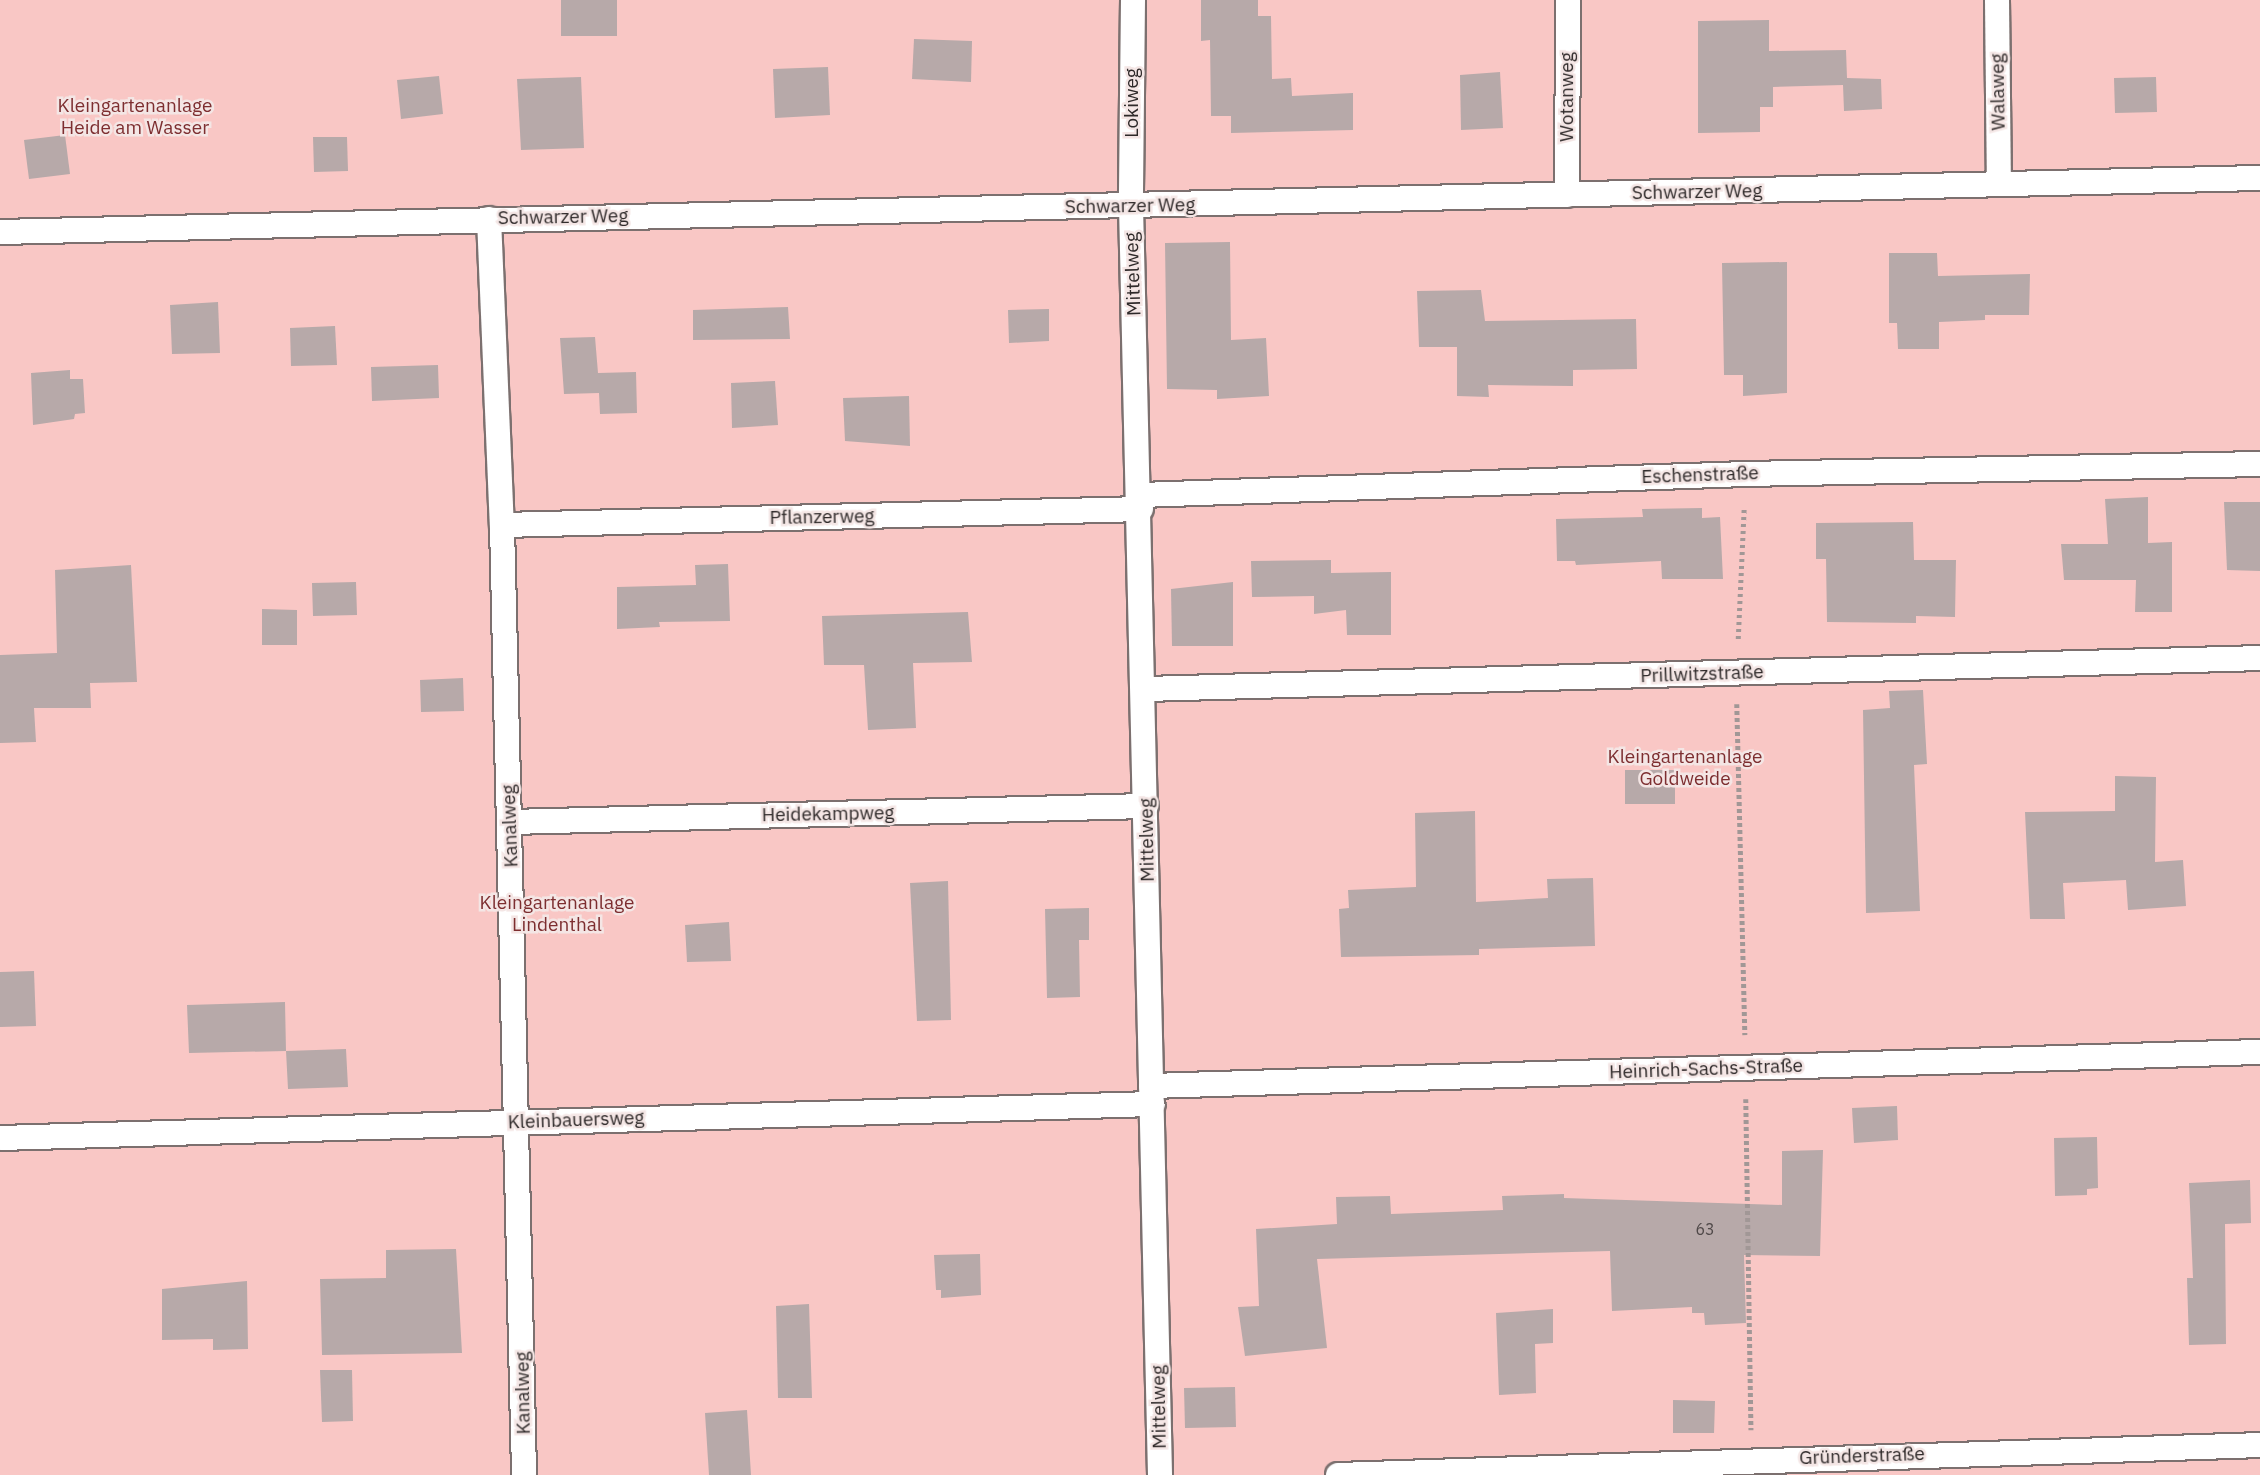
<!DOCTYPE html>
<html>
<head>
<meta charset="utf-8">
<style>
  body { margin:0 }
  #map { position:relative; width:2260px; height:1475px; overflow:hidden; background:#f4e6e5; font-family:"IBM Plex Sans",sans-serif }
  div>[style] { position:absolute }
  .green>* { inset:0; background:#f9c7c5 }
  .building>* { inset:0; background:#b7a9a9 }
  .path>* { height:4.5px; margin-top:-2.25px; transform-origin:0; background:repeating-linear-gradient(90deg,#a19796 0 3.5px,transparent 0 7px) }
  .roads { filter:drop-shadow(2px 0 #7c706f) drop-shadow(-2px 0 #7c706f) drop-shadow(0 2px #7c706f) drop-shadow(0 -2px #7c706f) }
  .lane>* { height:24px; margin:-12px; padding:0 12px; transform-origin:12px; border-radius:12px; background:#fff }
  span { translate:-50% -50%; white-space:nowrap; text-align:center; line-height:1.15; -webkit-text-stroke:5px #f4e6e5; paint-order:stroke }
  .number-label { font-size:16px; color:#504949 }
  .number-label span { -webkit-text-stroke-width:0 }
  .street-label { font-size:19px; color:#2e2929 }
  .park-label { font-size:19px; color:#7d2e30 }
</style>
</head>
<body>
<div id="map">
  <div class="green">
    <i style="clip-path:polygon(0 0,2260px 0,2260px 1475px,0 1475px)"></i>
  </div>
  <div class="building">
    <i style="clip-path:polygon(561px 0,617px 0,617px 36px,561px 36px)"></i>
    <i style="clip-path:polygon(1201px 0,1258px 0,1258px 16px,1271px 16px,1272px 79px,1291px 78px,1292px 96px,1353px 93px,1353px 130px,1231px 133px,1231px 116px,1211px 116px,1210px 40px,1201px 41px)"></i>
    <i style="clip-path:polygon(1769px 20px,1769px 51px,1846px 50px,1847px 78px,1881px 79px,1882px 109px,1844px 111px,1843px 85px,1773px 87px,1773px 107px,1760px 107px,1760px 132px,1698px 133px,1698px 21px)"></i>
    <i style="clip-path:polygon(914px 39px,972px 41px,971px 82px,912px 79px)"></i>
    <i style="clip-path:polygon(828px 67px,830px 115px,775px 118px,773px 69px)"></i>
    <i style="clip-path:polygon(1500px 72px,1503px 128px,1461px 130px,1460px 75px)"></i>
    <i style="clip-path:polygon(439px 76px,443px 114px,401px 119px,397px 80px)"></i>
    <i style="clip-path:polygon(581px 77px,584px 148px,521px 150px,517px 79px)"></i>
    <i style="clip-path:polygon(2156px 77px,2157px 112px,2115px 113px,2114px 78px)"></i>
    <i style="clip-path:polygon(65px 135px,70px 174px,29px 179px,24px 140px)"></i>
    <i style="clip-path:polygon(313px 137px,347px 137px,348px 171px,314px 172px)"></i>
    <i style="clip-path:polygon(1230px 242px,1231px 340px,1266px 338px,1269px 396px,1217px 399px,1217px 390px,1167px 389px,1165px 243px)"></i>
    <i style="clip-path:polygon(1889px 253px,1937px 253px,1938px 276px,2030px 274px,2029px 315px,1985px 315px,1985px 320px,1939px 322px,1939px 349px,1898px 349px,1897px 323px,1889px 323px)"></i>
    <i style="clip-path:polygon(1787px 262px,1787px 393px,1743px 396px,1743px 375px,1724px 375px,1722px 263px)"></i>
    <i style="clip-path:polygon(1481px 290px,1485px 321px,1636px 319px,1637px 369px,1573px 370px,1573px 386px,1488px 385px,1489px 397px,1457px 396px,1457px 347px,1419px 347px,1417px 291px)"></i>
    <i style="clip-path:polygon(218px 302px,220px 353px,172px 354px,170px 305px)"></i>
    <i style="clip-path:polygon(788px 307px,790px 339px,693px 340px,693px 310px)"></i>
    <i style="clip-path:polygon(1049px 309px,1049px 341px,1009px 343px,1008px 310px)"></i>
    <i style="clip-path:polygon(335px 326px,337px 365px,291px 366px,290px 328px)"></i>
    <i style="clip-path:polygon(595px 337px,598px 373px,636px 372px,637px 413px,600px 414px,599px 393px,564px 394px,560px 338px)"></i>
    <i style="clip-path:polygon(438px 365px,439px 398px,372px 401px,371px 367px)"></i>
    <i style="clip-path:polygon(70px 370px,70px 379px,83px 379px,85px 413px,75px 414px,74px 419px,33px 425px,31px 373px)"></i>
    <i style="clip-path:polygon(775px 381px,778px 425px,732px 428px,731px 383px)"></i>
    <i style="clip-path:polygon(909px 396px,910px 446px,845px 441px,843px 398px)"></i>
    <i style="clip-path:polygon(2148px 497px,2148px 543px,2172px 542px,2172px 612px,2135px 612px,2136px 580px,2064px 580px,2061px 544px,2108px 544px,2105px 499px)"></i>
    <i style="clip-path:polygon(2224px 502px,2260px 502px,2260px 571px,2227px 570px)"></i>
    <i style="clip-path:polygon(1702px 508px,1702px 518px,1720px 517px,1723px 579px,1662px 579px,1661px 561px,1576px 565px,1575px 561px,1557px 561px,1556px 519px,1643px 517px,1642px 509px)"></i>
    <i style="clip-path:polygon(1913px 522px,1914px 560px,1956px 560px,1955px 617px,1916px 616px,1916px 623px,1827px 622px,1826px 559px,1816px 559px,1816px 523px)"></i>
    <i style="clip-path:polygon(1331px 560px,1331px 573px,1391px 572px,1391px 635px,1347px 635px,1346px 610px,1314px 614px,1314px 596px,1252px 597px,1251px 561px)"></i>
    <i style="clip-path:polygon(728px 564px,730px 621px,659px 622px,660px 627px,617px 629px,617px 587px,696px 585px,695px 565px)"></i>
    <i style="clip-path:polygon(131px 565px,137px 682px,90px 683px,91px 708px,34px 708px,36px 742px,0 743px,0 655px,57px 653px,55px 570px)"></i>
    <i style="clip-path:polygon(356px 582px,357px 615px,313px 616px,312px 583px)"></i>
    <i style="clip-path:polygon(1233px 582px,1233px 646px,1172px 646px,1171px 589px)"></i>
    <i style="clip-path:polygon(262px 609px,297px 610px,297px 645px,262px 645px)"></i>
    <i style="clip-path:polygon(968px 612px,972px 662px,913px 663px,916px 728px,868px 730px,864px 665px,824px 665px,822px 616px)"></i>
    <i style="clip-path:polygon(463px 678px,464px 711px,421px 712px,420px 680px)"></i>
    <i style="clip-path:polygon(1923px 690px,1927px 764px,1914px 765px,1920px 911px,1866px 913px,1863px 710px,1890px 708px,1889px 691px)"></i>
    <i style="clip-path:polygon(1625px 770px,1675px 770px,1675px 804px,1625px 804px)"></i>
    <i style="clip-path:polygon(2115px 776px,2156px 777px,2155px 862px,2183px 860px,2186px 906px,2128px 910px,2126px 880px,2063px 883px,2065px 919px,2030px 919px,2025px 812px,2115px 811px)"></i>
    <i style="clip-path:polygon(1475px 811px,1476px 902px,1548px 898px,1547px 879px,1593px 878px,1595px 946px,1479px 949px,1479px 955px,1341px 957px,1339px 909px,1349px 908px,1348px 890px,1416px 887px,1415px 813px)"></i>
    <i style="clip-path:polygon(948px 881px,951px 1020px,917px 1021px,910px 883px)"></i>
    <i style="clip-path:polygon(1089px 908px,1089px 940px,1079px 940px,1080px 997px,1047px 998px,1045px 909px)"></i>
    <i style="clip-path:polygon(729px 922px,731px 961px,687px 962px,685px 925px)"></i>
    <i style="clip-path:polygon(34px 971px,36px 1026px,0 1027px,0 972px)"></i>
    <i style="clip-path:polygon(285px 1002px,286px 1051px,346px 1049px,348px 1087px,288px 1089px,286px 1051px,189px 1053px,187px 1005px)"></i>
    <i style="clip-path:polygon(1897px 1106px,1898px 1140px,1854px 1143px,1852px 1108px)"></i>
    <i style="clip-path:polygon(2097px 1137px,2098px 1188px,2087px 1189px,2087px 1195px,2055px 1196px,2054px 1138px)"></i>
    <i style="clip-path:polygon(1823px 1150px,1820px 1256px,1744px 1255px,1746px 1323px,1705px 1325px,1704px 1313px,1692px 1313px,1692px 1307px,1612px 1311px,1610px 1251px,1317px 1259px,1327px 1348px,1245px 1356px,1238px 1307px,1259px 1306px,1256px 1229px,1337px 1224px,1336px 1197px,1390px 1196px,1391px 1214px,1503px 1210px,1502px 1196px,1564px 1194px,1564px 1198px,1782px 1205px,1782px 1151px)"></i>
    <i style="clip-path:polygon(2250px 1180px,2251px 1223px,2225px 1224px,2226px 1344px,2189px 1345px,2187px 1278px,2193px 1278px,2189px 1183px)"></i>
    <i style="clip-path:polygon(456px 1249px,462px 1353px,322px 1355px,320px 1279px,386px 1278px,386px 1250px)"></i>
    <i style="clip-path:polygon(980px 1254px,981px 1295px,941px 1298px,941px 1290px,936px 1290px,934px 1255px)"></i>
    <i style="clip-path:polygon(247px 1281px,248px 1349px,213px 1350px,213px 1339px,162px 1340px,162px 1289px)"></i>
    <i style="clip-path:polygon(809px 1304px,812px 1398px,778px 1398px,776px 1306px)"></i>
    <i style="clip-path:polygon(1553px 1309px,1553px 1343px,1535px 1344px,1536px 1393px,1499px 1395px,1496px 1313px)"></i>
    <i style="clip-path:polygon(320px 1370px,352px 1370px,353px 1421px,322px 1422px)"></i>
    <i style="clip-path:polygon(1235px 1387px,1236px 1427px,1185px 1428px,1184px 1388px)"></i>
    <i style="clip-path:polygon(1673px 1400px,1715px 1401px,1714px 1433px,1673px 1433px)"></i>
    <i style="clip-path:polygon(747px 1410px,751px 1475px,709px 1475px,705px 1413px)"></i>
  </div>
  <div class="path">
    <i style="left:1738px;top:639px;width:131px;rotate:-87.4deg"></i>
    <i style="left:1737px;top:704px;width:331px;rotate:88.6deg"></i>
    <i style="left:1746px;top:1099px;width:331px;rotate:89.1deg"></i>
  </div>
  <div class="roads">
    <div class="lane">
      <i style="left:1133px;top:0;width:206px;rotate:90.6deg"></i>
      <i style="left:1131px;top:206px;width:1269px;rotate:88.69deg"></i>
      <i style="left:1997px;top:0;width:184px;rotate:89.4deg"></i>
      <i style="left:1567px;top:195px;width:195px;rotate:-89.7deg"></i>
      <i style="left:489px;top:219px;width:306px;rotate:87.6deg"></i>
      <i style="left:502px;top:525px;width:950px;rotate:88.67deg"></i>
      <i style="left:0;top:232px;width:2261px;rotate:-1.37deg"></i>
      <i style="left:1141px;top:495px;width:604px;rotate:-1.99deg"></i>
      <i style="left:1745px;top:474px;width:515px;rotate:-1.11deg"></i>
      <i style="left:502px;top:525px;width:639px;rotate:-1.43deg"></i>
      <i style="left:1145px;top:689px;width:1115px;rotate:-1.59deg"></i>
      <i style="left:510px;top:822px;width:636px;rotate:-1.44deg"></i>
      <i style="left:1151px;top:1086px;width:1110px;rotate:-1.76deg"></i>
      <i style="left:0;top:1138px;width:1153px;rotate:-1.69deg"></i>
      <i style="left:1338px;top:1475px;width:922px;rotate:-1.86deg"></i>
    </div>
  </div>
  <div class="number-label">
    <span style="left:1705px;top:1229px">63</span>
  </div>
  <div class="street-label">
    <span style="left:1998px;top:92px;rotate:-91deg">Walaweg</span>
    <span style="left:1567px;top:97px;rotate:-90deg">Wotanweg</span>
    <span style="left:1132px;top:103px;rotate:-90deg">Lokiweg</span>
    <span style="left:1697px;top:192px;rotate:-1deg">Schwarzer Weg</span>
    <span style="left:1130px;top:206px;rotate:-1deg">Schwarzer Weg</span>
    <span style="left:563px;top:217px;rotate:-1deg">Schwarzer Weg</span>
    <span style="left:1133px;top:274px;rotate:-92deg">Mittelweg</span>
    <span style="left:1700px;top:475px;rotate:-2deg">Eschenstraße</span>
    <span style="left:822px;top:517px;rotate:-1deg">Pflanzerweg</span>
    <span style="left:1702px;top:674px;rotate:-2deg">Prillwitzstraße</span>
    <span style="left:828px;top:814px;rotate:-1deg">Heidekampweg</span>
    <span style="left:510px;top:826px;rotate:-92deg">Kanalweg</span>
    <span style="left:1147px;top:840px;rotate:-91deg">Mittelweg</span>
    <span style="left:1706px;top:1069px;rotate:-2deg">Heinrich-Sachs-Straße</span>
    <span style="left:576px;top:1120px;rotate:-2deg">Kleinbauersweg</span>
    <span style="left:523px;top:1393px;rotate:-91deg">Kanalweg</span>
    <span style="left:1159px;top:1407px;rotate:-91deg">Mittelweg</span>
    <span style="left:1862px;top:1456px;rotate:-2deg">Gründerstraße</span>
  </div>
  <div class="park-label">
    <span style="left:135px;top:117px">Kleingartenanlage<br>Heide am Wasser</span>
    <span style="left:1685px;top:768px">Kleingartenanlage<br>Goldweide</span>
    <span style="left:557px;top:914px">Kleingartenanlage<br>Lindenthal</span>
  </div>
</div>
</body>
</html>
